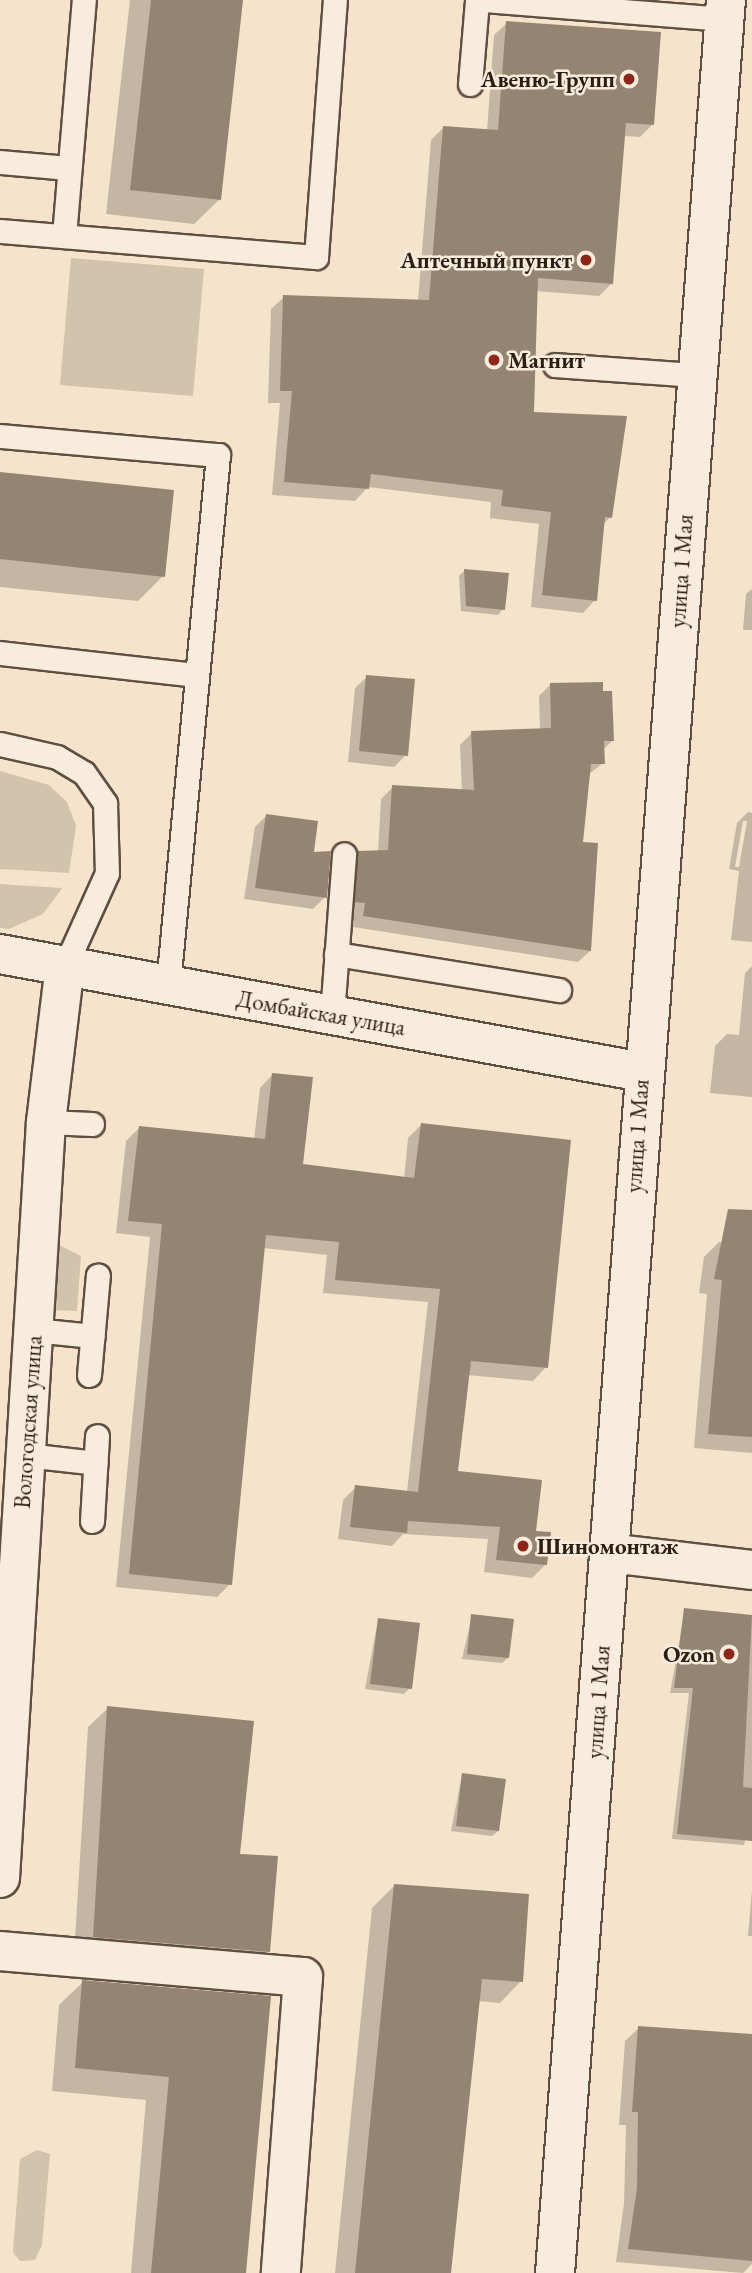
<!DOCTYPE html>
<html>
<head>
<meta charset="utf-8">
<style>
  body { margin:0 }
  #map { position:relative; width:752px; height:2273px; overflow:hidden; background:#f5e4cb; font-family:"EB Garamond",serif }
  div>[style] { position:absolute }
  .green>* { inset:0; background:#d3c2ac }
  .shadow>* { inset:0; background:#0003 }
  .building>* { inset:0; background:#958472 }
  .roads { filter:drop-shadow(2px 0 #5f4f40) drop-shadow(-2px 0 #5f4f40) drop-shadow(0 2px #5f4f40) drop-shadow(0 -2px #5f4f40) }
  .lane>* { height:23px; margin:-11.5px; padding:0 11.5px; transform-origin:11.5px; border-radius:11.5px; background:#f8eddd }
  .street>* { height:38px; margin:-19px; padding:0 19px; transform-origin:19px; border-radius:19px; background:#f8eddd }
  .secondary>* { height:38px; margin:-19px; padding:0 19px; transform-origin:19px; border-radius:19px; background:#f8eddd }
  .dots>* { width:19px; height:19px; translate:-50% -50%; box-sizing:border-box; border:4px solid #f8eddd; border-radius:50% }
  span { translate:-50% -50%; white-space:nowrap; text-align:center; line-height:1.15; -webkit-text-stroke:5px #f8eddd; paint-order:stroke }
  .poi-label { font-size:23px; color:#2d1d12; font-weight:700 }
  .right { translate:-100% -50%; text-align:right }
  .left { translate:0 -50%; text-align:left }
  .street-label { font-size:23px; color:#2d1d12 }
</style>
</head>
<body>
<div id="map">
  <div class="green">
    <i style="clip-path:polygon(71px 258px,204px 269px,193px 396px,60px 385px)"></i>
    <i style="clip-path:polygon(0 771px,49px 785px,67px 802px,76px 826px,69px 873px,0 869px)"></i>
    <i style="clip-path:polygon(0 884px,62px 888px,43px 914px,9px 929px,0 928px)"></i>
    <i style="clip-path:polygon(57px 1244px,81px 1256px,77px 1311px,53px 1310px)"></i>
    <i style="clip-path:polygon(37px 2150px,50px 2154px,42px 2245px,35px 2260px,20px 2261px,13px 2252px,20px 2159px)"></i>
  </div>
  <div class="shadow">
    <i style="clip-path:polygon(130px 0,242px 0,220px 199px,194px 224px,106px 214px)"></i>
    <i style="clip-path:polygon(507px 23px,652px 125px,640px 137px,624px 136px,611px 284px,599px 296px,536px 291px,532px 414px,610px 517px,603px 525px,595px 600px,583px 613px,531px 607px,539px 524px,490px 518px,491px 502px,368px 487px,355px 501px,272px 495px,280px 403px,268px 403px,271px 309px,284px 297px,418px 301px,431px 140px,444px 127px,487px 131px,494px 35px)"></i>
    <i style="clip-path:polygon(0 473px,163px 576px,138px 601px,0 587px)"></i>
    <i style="clip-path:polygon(465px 570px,503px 609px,498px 615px,461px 611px,459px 576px)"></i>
    <i style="clip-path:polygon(752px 589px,752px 630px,743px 630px,746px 594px)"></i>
    <i style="clip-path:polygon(367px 677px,406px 755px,394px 767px,348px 762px,355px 688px)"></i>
    <i style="clip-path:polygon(551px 684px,612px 741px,603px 750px,603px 763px,588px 775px,581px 844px,590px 951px,578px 962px,353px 927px,354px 914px,344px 913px,346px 864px,358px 853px,378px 852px,381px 799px,393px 787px,462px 791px,460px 745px,472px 733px,540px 730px,539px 696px)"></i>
    <i style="clip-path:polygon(evenodd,748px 812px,752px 813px,752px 942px,731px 940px,739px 871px,729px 869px,737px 823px,748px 812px,743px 821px,747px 821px,739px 867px,735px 867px,743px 821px)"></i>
    <i style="clip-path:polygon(267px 815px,312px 853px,325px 897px,313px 909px,244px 899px,255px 827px)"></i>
    <i style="clip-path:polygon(752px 966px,752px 1097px,710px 1093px,715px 1046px,727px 1034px,739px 1035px,745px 973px)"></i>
    <i style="clip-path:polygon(273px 1074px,301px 1166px,404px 1179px,408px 1138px,421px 1125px,546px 1367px,533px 1381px,467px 1375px,456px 1472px,534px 1532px,545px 1565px,532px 1578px,484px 1572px,488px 1539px,403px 1534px,392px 1546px,338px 1539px,343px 1500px,356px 1487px,407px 1492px,428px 1302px,323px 1293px,327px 1255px,263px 1248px,230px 1584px,217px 1597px,116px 1587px,150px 1237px,116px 1233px,126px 1141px,139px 1128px,254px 1140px,260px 1088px)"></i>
    <i style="clip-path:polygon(719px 1242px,752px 1246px,752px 1453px,694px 1448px,707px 1294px,699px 1293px,704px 1257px)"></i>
    <i style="clip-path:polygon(685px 1610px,752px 1617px,752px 1813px,744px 1845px,672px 1839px,689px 1693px,670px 1693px)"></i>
    <i style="clip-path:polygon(472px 1616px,508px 1658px,502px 1663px,462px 1659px)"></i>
    <i style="clip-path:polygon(378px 1620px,410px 1688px,404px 1694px,365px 1689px)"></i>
    <i style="clip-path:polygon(108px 1708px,238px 1856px,268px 1951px,248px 1971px,74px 1956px,88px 1727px)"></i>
    <i style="clip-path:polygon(462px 1775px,498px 1831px,492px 1836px,451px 1831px)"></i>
    <i style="clip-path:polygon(394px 1886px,521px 1981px,500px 2003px,478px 2001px,450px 2273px,335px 2273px,372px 1908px)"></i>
    <i style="clip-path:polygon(752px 1890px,752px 1936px,748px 1936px)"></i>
    <i style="clip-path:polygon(83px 1982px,269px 1998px,244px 2273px,131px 2273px,146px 2100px,52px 2091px,59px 2005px)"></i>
    <i style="clip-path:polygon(639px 2028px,752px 2036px,752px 2264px,743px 2273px,616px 2262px,624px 2203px,626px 2125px,619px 2125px,625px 2041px)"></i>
  </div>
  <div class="building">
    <i style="clip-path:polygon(151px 0,243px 0,221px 200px,130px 190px)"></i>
    <i style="clip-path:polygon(506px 21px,661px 32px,654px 125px,626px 123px,613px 284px,538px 278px,534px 412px,627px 416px,612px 518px,605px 517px,597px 601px,542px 595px,551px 512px,501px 506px,503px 490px,371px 474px,369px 489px,284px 482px,292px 391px,280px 391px,283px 295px,429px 300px,443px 126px,498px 130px)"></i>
    <i style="clip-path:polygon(0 472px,174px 490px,165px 577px,0 559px)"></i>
    <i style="clip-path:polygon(464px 569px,509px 573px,505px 610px,466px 606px)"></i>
    <i style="clip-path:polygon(366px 675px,415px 679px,408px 756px,359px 751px)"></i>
    <i style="clip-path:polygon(603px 682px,603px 691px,612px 691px,614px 741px,604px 741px,605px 764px,591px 764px,583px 842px,598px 843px,591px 951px,363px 916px,365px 903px,354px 902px,357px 851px,388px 850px,392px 785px,474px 790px,471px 731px,551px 728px,550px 683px)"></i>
    <i style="clip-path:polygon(266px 814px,318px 821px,314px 852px,331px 851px,327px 898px,255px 888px)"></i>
    <i style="clip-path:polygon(272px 1073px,313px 1077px,303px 1164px,414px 1178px,421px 1123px,571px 1140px,548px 1368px,471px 1361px,458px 1471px,542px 1480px,536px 1531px,551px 1532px,547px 1565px,496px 1560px,500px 1527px,408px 1521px,407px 1533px,350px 1527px,355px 1485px,418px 1492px,440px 1289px,335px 1280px,339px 1242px,266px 1235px,232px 1585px,129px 1574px,162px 1224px,128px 1221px,139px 1126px,265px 1139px)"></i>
    <i style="clip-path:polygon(728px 1209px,752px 1210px,752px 1437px,708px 1434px,722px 1280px,714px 1279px)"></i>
    <i style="clip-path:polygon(684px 1608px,752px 1615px,743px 1787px,752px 1788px,752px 1841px,677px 1834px,693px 1688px,674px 1688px)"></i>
    <i style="clip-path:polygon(471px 1614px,514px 1619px,509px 1658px,467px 1654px)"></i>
    <i style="clip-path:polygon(378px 1618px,420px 1623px,412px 1689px,370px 1684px)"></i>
    <i style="clip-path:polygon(107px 1706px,254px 1721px,240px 1854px,278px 1856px,270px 1952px,93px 1937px)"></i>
    <i style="clip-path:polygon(462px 1773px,506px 1779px,499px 1831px,456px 1826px)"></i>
    <i style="clip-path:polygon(394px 1884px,529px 1894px,523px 1982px,482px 1979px,451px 2273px,355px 2273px)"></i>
    <i style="clip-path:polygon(82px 1980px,271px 1996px,246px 2273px,151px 2273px,169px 2077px,75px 2068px)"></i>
    <i style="clip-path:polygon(638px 2026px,752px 2034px,752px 2261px,628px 2249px,637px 2188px,638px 2112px,632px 2112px)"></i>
  </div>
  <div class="roads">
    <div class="lane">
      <i style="left:483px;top:0;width:243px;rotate:4.5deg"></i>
      <i style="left:470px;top:84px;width:84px;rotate:-85.2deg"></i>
      <i style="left:0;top:162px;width:68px;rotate:5deg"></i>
      <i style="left:0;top:231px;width:317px;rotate:4.7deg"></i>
      <i style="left:316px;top:257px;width:258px;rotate:-85.8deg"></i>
      <i style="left:64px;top:236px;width:237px;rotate:-85.2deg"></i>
      <i style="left:555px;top:365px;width:141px;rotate:4.1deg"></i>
      <i style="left:0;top:436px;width:219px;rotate:5deg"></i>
      <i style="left:218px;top:455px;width:532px;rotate:95.39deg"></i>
      <i style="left:0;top:653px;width:198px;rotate:6.4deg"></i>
      <i style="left:0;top:744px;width:58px;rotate:12.8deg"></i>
      <i style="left:57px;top:757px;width:31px;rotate:31deg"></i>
      <i style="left:84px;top:773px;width:37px;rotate:55deg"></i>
      <i style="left:105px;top:803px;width:70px;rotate:88.4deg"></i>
      <i style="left:107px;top:873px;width:102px;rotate:114.3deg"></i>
      <i style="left:336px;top:954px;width:226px;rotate:9.2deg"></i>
      <i style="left:332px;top:1015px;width:161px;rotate:-85.7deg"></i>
      <i style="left:46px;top:1122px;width:46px;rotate:2.5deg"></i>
      <i style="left:34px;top:1330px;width:59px;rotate:5.8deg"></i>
      <i style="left:89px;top:1375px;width:100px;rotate:-84.9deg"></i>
      <i style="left:26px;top:1455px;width:70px;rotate:6.5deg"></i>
      <i style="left:92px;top:1521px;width:85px;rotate:-86.6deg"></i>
    </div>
    <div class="street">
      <i style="left:0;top:954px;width:653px;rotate:10.41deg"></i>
      <i style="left:0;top:1878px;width:757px;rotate:-86.52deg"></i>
      <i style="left:46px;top:1122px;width:157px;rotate:-83.1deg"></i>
      <i style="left:0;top:1951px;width:304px;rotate:4.9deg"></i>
      <i style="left:303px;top:1977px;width:297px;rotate:94.3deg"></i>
    </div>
    <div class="secondary">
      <i style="left:609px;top:1553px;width:144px;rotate:6.8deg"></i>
      <i style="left:555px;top:2273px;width:2279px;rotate:-85.7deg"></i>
    </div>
  </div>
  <div class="dots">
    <i style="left:629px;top:79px;background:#8f2418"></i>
    <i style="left:586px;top:260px;background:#8f2418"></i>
    <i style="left:494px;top:360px;background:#8f2418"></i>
    <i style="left:523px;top:1546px;background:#8f2418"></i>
    <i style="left:729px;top:1654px;background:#8f2418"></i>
  </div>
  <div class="poi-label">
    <span class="right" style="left:615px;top:79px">Авеню-Групп</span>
    <span class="right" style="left:572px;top:260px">Аптечный пункт</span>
    <span class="left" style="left:508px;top:360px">Магнит</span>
    <span class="left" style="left:537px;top:1546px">Шиномонтаж</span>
    <span class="right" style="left:715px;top:1654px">Ozon</span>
  </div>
  <div class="street-label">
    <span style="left:681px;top:571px;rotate:-86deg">улица 1 Мая</span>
    <span style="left:321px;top:1013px;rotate:10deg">Домбайская улица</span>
    <span style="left:637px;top:1136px;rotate:-86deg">улица 1 Мая</span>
    <span style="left:28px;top:1422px;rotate:-86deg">Вологодская улица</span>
    <span style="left:598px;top:1702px;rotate:-86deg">улица 1 Мая</span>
  </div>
</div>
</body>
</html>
